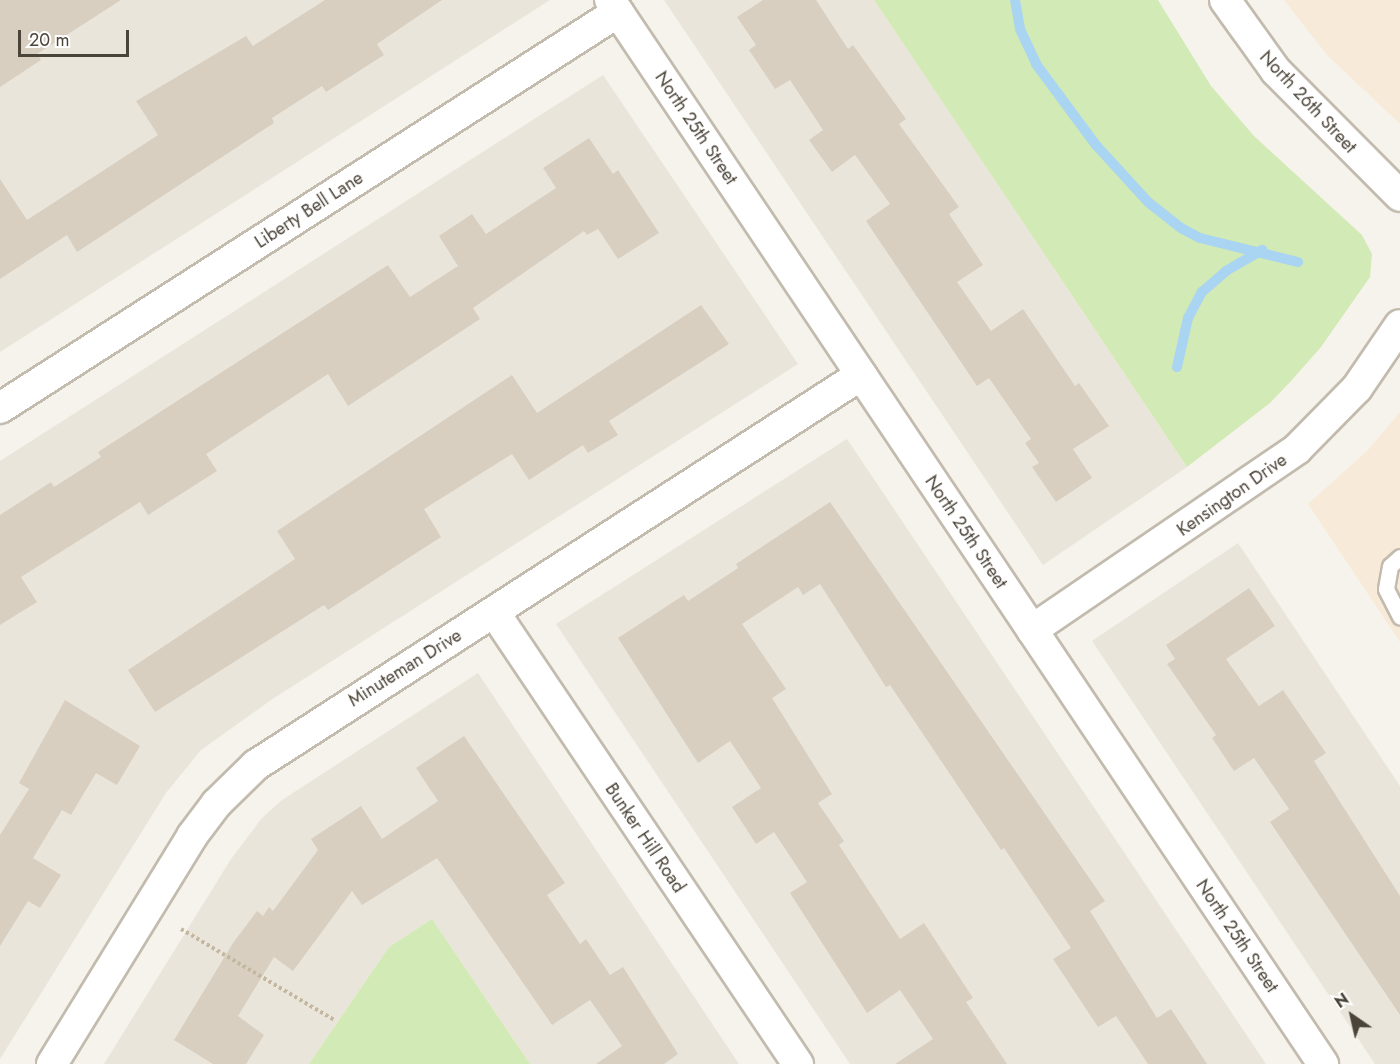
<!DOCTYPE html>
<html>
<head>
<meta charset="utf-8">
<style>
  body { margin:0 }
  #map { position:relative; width:1400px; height:1064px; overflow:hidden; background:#f6f3ec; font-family:Jost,sans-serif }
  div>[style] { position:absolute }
  .residential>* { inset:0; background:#eae5da }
  .commercial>* { inset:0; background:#f7ead8 }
  .green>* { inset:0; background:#d2eab5 }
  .stream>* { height:10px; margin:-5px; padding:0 5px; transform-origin:5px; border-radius:5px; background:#a9d4f2 }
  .building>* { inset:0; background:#d8cfc1 }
  .path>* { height:4px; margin-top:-2px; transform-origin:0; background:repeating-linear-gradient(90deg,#c4b79f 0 3px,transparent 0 6px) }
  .roads { filter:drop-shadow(2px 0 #c2bbae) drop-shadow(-2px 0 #c2bbae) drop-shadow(0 2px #c2bbae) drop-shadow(0 -2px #c2bbae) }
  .service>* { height:15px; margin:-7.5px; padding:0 7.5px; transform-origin:7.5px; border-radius:7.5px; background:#fff }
  .minor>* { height:30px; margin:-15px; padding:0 15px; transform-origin:15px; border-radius:15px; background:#fff }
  span { translate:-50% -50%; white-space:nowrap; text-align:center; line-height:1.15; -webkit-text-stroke:4.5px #fff; paint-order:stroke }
  .street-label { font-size:18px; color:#4b4439 }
  .north { position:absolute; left:1322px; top:986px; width:60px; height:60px; -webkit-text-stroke:4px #fff; paint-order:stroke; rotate:326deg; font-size:16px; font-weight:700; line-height:24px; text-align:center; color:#4b4439 }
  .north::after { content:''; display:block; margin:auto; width:21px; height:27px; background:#4b4439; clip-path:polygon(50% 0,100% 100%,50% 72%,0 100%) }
  .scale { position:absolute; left:18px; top:30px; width:111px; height:27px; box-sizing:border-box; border:3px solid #4b4439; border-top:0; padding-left:8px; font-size:18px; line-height:21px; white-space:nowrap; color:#4b4439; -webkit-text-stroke:4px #fff; paint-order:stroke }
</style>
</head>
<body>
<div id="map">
  <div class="residential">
    <i style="clip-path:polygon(0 0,550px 0,0 352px)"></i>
    <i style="clip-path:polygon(664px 0,874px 0,1187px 467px,1043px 565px)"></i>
    <i style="clip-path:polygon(603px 75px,798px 364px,274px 698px,201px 750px,166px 793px,0 1059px,0 461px)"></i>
    <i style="clip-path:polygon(847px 439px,1266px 1064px,850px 1064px,556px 624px)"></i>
    <i style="clip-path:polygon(1238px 543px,1400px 786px,1400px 1064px,1375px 1064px,1092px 641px)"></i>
    <i style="clip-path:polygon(478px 673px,739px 1064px,530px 1064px,432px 919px,389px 947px,309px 1064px,104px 1064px,231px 859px,262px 818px,282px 800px)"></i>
  </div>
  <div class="commercial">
    <i style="clip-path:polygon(1284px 0,1400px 0,1400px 124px,1327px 55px)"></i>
    <i style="clip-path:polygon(1400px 412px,1400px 642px,1308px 504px,1367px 451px)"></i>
  </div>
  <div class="green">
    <i style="clip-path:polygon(874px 0,1158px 0,1211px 86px,1254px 136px,1362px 235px,1372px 254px,1370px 277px,1321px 347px,1291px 381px,1270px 403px,1187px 467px)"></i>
    <i style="clip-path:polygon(432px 919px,530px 1064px,309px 1064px,389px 947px)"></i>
  </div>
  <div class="stream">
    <i style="left:1015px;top:0;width:29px;rotate:80deg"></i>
    <i style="left:1020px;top:29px;width:38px;rotate:65deg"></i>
    <i style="left:1036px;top:64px;width:101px;rotate:53.5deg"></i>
    <i style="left:1096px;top:145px;width:77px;rotate:47.6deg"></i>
    <i style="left:1148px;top:202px;width:42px;rotate:38.2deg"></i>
    <i style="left:1181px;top:228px;width:21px;rotate:28deg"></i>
    <i style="left:1200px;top:238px;width:101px;rotate:13.8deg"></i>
    <i style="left:1177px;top:367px;width:50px;rotate:-77.3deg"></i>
    <i style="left:1188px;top:318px;width:30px;rotate:-62deg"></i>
    <i style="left:1202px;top:292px;width:32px;rotate:-41deg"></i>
    <i style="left:1226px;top:271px;width:42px;rotate:-30.3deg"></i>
  </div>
  <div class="building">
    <i style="clip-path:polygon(0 0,121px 0,37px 54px,41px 60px,0 87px)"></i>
    <i style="clip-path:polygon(325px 0,442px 0,377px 44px,384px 55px,326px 92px,322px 86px,272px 118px,274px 123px,77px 252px,67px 235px,0 279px,0 179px,27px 220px,158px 135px,136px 101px,246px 36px,253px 46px)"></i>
    <i style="clip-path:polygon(763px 0,816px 0,848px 49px,853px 45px,906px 119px,899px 124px,959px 207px,949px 214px,983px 265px,957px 282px,991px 331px,1023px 309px,1075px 386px,1079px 383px,1109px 426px,1073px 449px,1092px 478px,1056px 502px,1032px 467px,1039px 463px,1025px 443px,1031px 439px,989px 378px,977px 386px,866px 221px,890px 204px,855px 155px,832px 172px,809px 140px,823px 130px,790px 80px,775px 89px,749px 50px,756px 45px,737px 17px)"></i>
    <i style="clip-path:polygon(589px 138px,613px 174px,618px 170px,659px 233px,618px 259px,598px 229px,587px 235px,584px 231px,473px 308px,480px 319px,348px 406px,328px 374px,206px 454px,217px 471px,148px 515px,140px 502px,21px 577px,37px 602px,0 625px,0 515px,51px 482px,54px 487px,101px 457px,98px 452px,388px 265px,410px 297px,458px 266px,439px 236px,472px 214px,486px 234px,556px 188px,543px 168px)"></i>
    <i style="clip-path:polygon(701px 305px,729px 344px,609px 421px,618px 435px,588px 453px,583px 445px,529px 480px,512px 454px,424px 509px,441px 537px,328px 610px,324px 605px,155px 712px,128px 670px,295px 559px,277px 531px,512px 375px,537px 413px)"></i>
    <i style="clip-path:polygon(830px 502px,1105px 901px,1090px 911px,1157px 1018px,1171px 1009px,1207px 1064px,1148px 1064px,1116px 1016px,1098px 1027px,1053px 959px,1071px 948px,1004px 848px,1001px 850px,890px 685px,886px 687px,820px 584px,803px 595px,798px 587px,742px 624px,786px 689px,772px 698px,832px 794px,818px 803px,844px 841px,839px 845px,900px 939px,924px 923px,973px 998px,966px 1002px,1007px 1064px,895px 1064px,933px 1039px,900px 990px,867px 1013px,790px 893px,807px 882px,774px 832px,756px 844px,732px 807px,761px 788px,730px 741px,698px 763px,618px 638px,684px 595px,688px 601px,738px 568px,736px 564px)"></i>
    <i style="clip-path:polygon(1249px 588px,1275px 626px,1226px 659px,1259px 706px,1283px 690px,1326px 753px,1314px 761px,1400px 896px,1400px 1015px,1270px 822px,1289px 809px,1254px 758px,1234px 771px,1212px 738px,1216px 735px,1167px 664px,1175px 659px,1166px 645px)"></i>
    <i style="clip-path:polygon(65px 700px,140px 746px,117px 785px,96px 773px,71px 815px,62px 810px,33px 858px,61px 875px,40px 908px,28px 901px,0 946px,0 835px,29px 789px,19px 783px)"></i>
    <i style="clip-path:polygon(464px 736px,565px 883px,547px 895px,580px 944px,586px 939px,610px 975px,623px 967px,678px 1054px,664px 1064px,596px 1064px,622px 1046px,590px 1000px,552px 1025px,437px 858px,362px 905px,352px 891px,293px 971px,274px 957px,238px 1016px,264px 1035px,246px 1064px,213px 1064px,174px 1040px,233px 943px,257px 911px,263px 916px,269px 907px,273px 911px,318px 850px,311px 839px,361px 806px,382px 839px,438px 801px,416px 768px)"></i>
  </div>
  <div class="path">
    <i style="left:181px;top:929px;width:178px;rotate:30.7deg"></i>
  </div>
  <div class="roads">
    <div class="service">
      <i style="left:1400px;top:557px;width:13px;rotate:138deg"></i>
      <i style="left:1390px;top:566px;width:23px;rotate:100deg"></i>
      <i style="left:1386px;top:589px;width:31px;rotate:63deg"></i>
    </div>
    <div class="minor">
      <i style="left:610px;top:0;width:1281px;rotate:56.17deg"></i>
      <i style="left:1225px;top:0;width:87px;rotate:54.3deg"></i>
      <i style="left:1276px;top:71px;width:176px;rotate:45.2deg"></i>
      <i style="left:0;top:408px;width:734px;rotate:-32.65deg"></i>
      <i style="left:494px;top:612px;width:545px;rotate:56.08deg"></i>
      <i style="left:1032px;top:630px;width:321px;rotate:-34.3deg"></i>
      <i style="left:1297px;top:449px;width:86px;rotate:-45.5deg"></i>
      <i style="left:1357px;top:388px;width:76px;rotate:-55.7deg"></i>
      <i style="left:52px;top:1064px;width:268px;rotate:-58.4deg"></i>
      <i style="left:192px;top:836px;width:41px;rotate:-52.9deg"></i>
      <i style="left:217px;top:803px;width:54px;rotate:-44.3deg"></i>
      <i style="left:256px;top:765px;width:720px;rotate:-32.81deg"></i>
    </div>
  </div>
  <div class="street-label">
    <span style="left:1308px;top:102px;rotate:47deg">North 26th Street</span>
    <span style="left:696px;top:128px;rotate:56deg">North 25th Street</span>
    <span style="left:309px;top:210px;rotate:-33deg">Liberty Bell Lane</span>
    <span style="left:1232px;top:495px;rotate:-35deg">Kensington Drive</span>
    <span style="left:966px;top:532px;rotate:56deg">North 25th Street</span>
    <span style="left:405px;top:668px;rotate:-32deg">Minuteman Drive</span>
    <span style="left:645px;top:838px;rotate:56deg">Bunker Hill Road</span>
    <span style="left:1237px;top:936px;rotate:56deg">North 25th Street</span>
  </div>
  <div class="north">N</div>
  <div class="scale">20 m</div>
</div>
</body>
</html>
